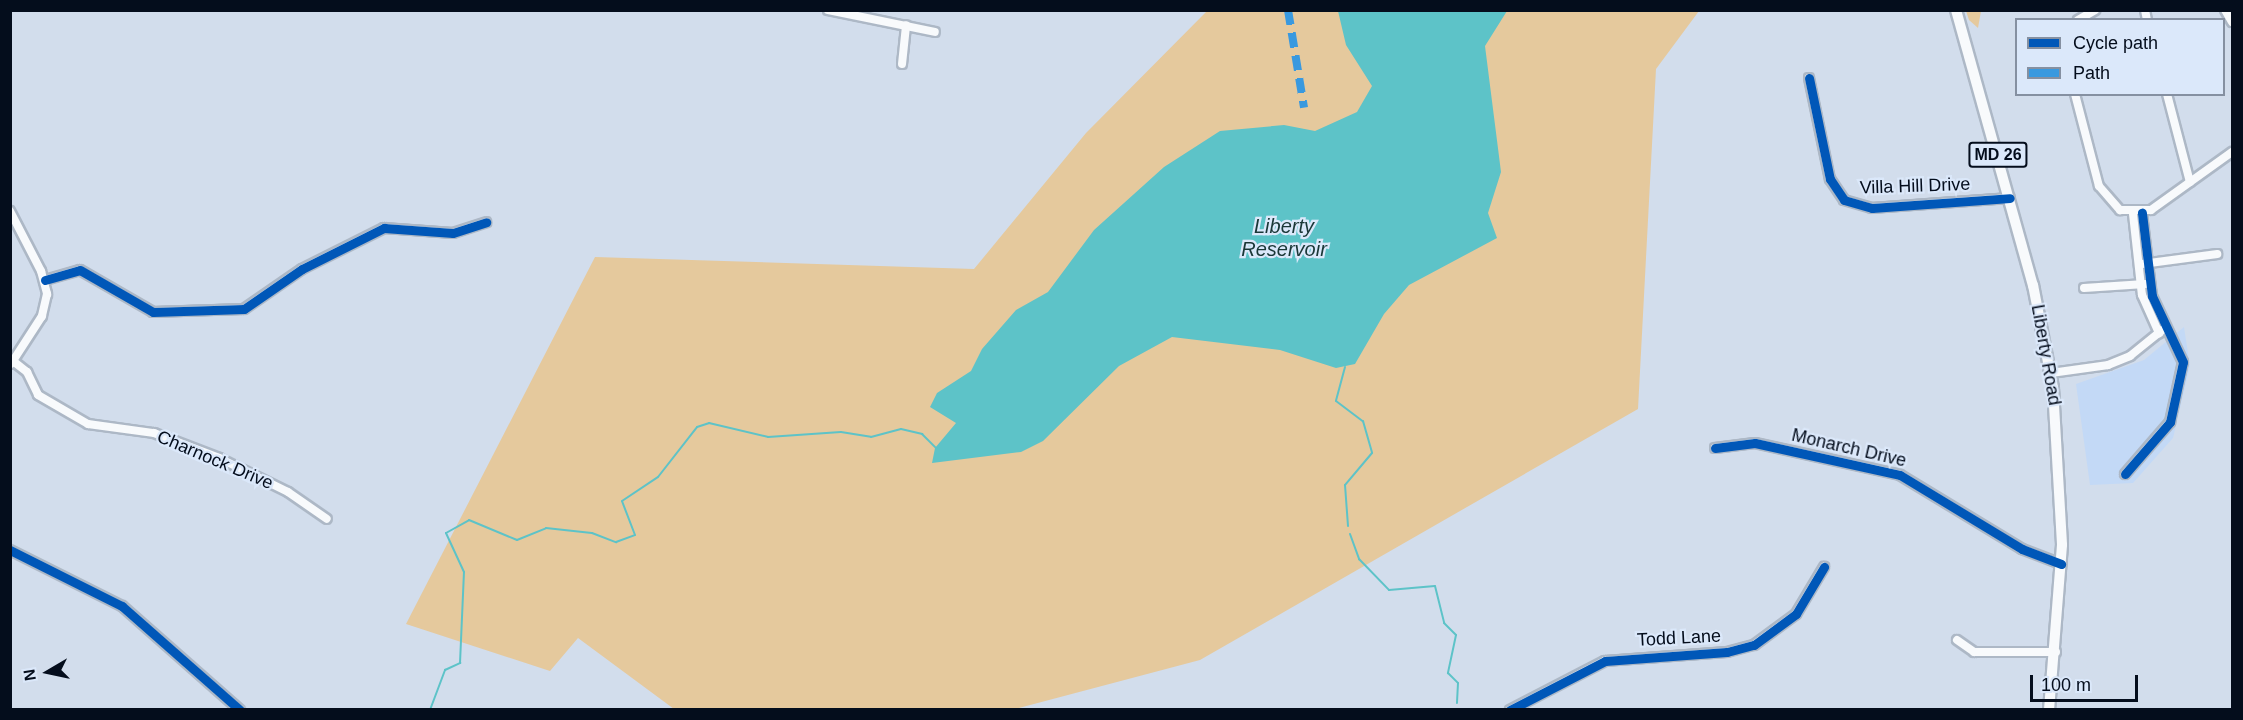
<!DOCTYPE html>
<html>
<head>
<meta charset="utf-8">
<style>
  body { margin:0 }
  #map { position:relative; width:2243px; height:720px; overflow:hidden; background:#d2ddec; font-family:Arial,sans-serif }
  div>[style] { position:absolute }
  .built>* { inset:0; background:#c3d9f6 }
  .green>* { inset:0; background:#e5c99d }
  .water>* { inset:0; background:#5dc3c8 }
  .stream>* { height:2px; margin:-1px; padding:0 1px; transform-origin:1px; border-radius:1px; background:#5dc3c8 }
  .roads { filter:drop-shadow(2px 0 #adb8c6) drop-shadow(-2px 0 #adb8c6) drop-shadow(0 2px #adb8c6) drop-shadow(0 -2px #adb8c6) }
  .minor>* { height:8px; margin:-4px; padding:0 4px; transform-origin:4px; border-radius:4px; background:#f8fafc }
  .major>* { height:10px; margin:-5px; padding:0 5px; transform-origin:5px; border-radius:5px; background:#f8fafc }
  .quiet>* { height:8px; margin-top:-4px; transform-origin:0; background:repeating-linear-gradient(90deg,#3999df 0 15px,transparent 0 23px) }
  .cycleway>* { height:9px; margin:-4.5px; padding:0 4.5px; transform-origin:4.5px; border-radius:4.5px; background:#0057b8 }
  span { translate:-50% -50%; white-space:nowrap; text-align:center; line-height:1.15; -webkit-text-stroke:4.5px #dbe8fa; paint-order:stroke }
  .shield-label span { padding:2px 4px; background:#dbe8fa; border:2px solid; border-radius:4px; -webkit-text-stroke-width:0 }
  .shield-label { font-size:16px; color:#040d1c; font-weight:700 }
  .street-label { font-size:18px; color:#040d1c }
  .water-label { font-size:20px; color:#1a3737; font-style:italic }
  .frame { position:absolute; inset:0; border:12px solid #040d1c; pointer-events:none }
  .legend { position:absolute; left:2015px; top:18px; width:210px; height:78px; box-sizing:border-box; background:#dbe8fa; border:2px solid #8590a1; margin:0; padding:8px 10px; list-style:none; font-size:18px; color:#040d1c }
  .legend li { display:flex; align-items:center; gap:12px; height:30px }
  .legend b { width:30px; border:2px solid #8590a1 }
  .north { position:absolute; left:18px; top:642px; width:60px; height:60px; -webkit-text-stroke:4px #dbe8fa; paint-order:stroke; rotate:261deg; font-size:16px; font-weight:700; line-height:24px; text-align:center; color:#040d1c }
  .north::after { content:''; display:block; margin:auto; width:21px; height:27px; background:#040d1c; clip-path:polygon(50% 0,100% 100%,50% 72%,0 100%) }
  .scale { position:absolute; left:2030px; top:675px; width:108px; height:27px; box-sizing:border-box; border:3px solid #040d1c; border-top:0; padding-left:8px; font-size:18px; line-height:21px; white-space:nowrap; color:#040d1c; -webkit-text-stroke:4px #dbe8fa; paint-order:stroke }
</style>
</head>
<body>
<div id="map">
  <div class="built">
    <i style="clip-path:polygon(2184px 327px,2190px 366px,2173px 438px,2133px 483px,2090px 485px,2076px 384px,2144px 360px)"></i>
  </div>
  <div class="green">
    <i style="clip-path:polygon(1207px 11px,1699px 11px,1656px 69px,1638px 409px,1200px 660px,1015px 709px,674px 709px,578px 638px,550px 671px,406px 624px,595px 257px,974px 269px,1086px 133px)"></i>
    <i style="clip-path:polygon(1966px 11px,1981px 11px,1978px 28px,1969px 20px)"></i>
  </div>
  <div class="water">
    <i style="clip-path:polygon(1338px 11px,1507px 11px,1485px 46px,1501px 172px,1488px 213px,1497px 238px,1409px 285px,1384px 314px,1355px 364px,1336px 368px,1280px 350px,1172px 337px,1119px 366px,1043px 441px,1021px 452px,932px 463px,935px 448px,956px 423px,930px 407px,937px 393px,971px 371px,982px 349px,1016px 310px,1048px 292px,1094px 230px,1164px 167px,1220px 131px,1284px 125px,1315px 131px,1357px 112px,1372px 86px,1346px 45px)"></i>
  </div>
  <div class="stream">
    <i style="left:1345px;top:367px;width:35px;rotate:105deg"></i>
    <i style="left:1336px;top:401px;width:34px;rotate:37deg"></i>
    <i style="left:1363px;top:421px;width:33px;rotate:74deg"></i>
    <i style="left:1372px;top:453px;width:42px;rotate:130.2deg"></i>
    <i style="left:1345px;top:485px;width:41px;rotate:85.8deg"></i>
    <i style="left:1350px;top:534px;width:27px;rotate:70deg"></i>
    <i style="left:1359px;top:559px;width:43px;rotate:45.9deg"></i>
    <i style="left:1389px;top:590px;width:46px;rotate:-5deg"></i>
    <i style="left:1435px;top:586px;width:38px;rotate:76deg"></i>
    <i style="left:1444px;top:623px;width:17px;rotate:45deg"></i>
    <i style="left:1456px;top:635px;width:39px;rotate:102deg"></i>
    <i style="left:1448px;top:673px;width:14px;rotate:45deg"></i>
    <i style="left:1458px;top:683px;width:20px;rotate:93deg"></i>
    <i style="left:430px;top:710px;width:43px;rotate:-69.4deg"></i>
    <i style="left:445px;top:670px;width:17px;rotate:-25deg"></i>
    <i style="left:460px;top:663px;width:91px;rotate:-87.5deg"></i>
    <i style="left:464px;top:572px;width:43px;rotate:-114.8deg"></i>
    <i style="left:446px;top:533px;width:26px;rotate:-29deg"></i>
    <i style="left:469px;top:520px;width:52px;rotate:22.6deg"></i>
    <i style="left:517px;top:540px;width:31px;rotate:-22deg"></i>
    <i style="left:546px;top:528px;width:46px;rotate:6.2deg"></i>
    <i style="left:592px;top:533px;width:26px;rotate:21deg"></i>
    <i style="left:616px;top:542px;width:20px;rotate:-20deg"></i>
    <i style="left:635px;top:535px;width:36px;rotate:-111deg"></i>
    <i style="left:622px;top:501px;width:43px;rotate:-33.7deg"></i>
    <i style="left:658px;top:477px;width:63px;rotate:-52deg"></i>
    <i style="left:697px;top:427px;width:13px;rotate:-18deg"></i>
    <i style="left:709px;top:423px;width:61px;rotate:13.3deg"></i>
    <i style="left:768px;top:437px;width:73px;rotate:-3.9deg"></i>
    <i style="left:841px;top:432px;width:30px;rotate:9deg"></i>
    <i style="left:871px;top:437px;width:31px;rotate:-15deg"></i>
    <i style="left:901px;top:429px;width:22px;rotate:13deg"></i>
    <i style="left:922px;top:434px;width:20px;rotate:45deg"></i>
  </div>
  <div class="roads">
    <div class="minor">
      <i style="left:828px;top:10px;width:109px;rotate:11.6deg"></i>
      <i style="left:2145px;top:10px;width:10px;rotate:79deg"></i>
      <i style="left:2225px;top:10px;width:14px;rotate:60deg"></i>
      <i style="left:2078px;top:20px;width:20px;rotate:-30deg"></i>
      <i style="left:902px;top:64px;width:39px;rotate:-84deg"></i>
      <i style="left:1809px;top:78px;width:103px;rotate:78.3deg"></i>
      <i style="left:1830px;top:179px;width:25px;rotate:56deg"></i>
      <i style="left:1844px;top:200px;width:29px;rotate:16deg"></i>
      <i style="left:1872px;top:208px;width:138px;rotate:-4.1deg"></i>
      <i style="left:2075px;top:94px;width:95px;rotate:75.4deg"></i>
      <i style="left:2099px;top:186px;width:32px;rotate:49deg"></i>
      <i style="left:2120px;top:210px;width:31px"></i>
      <i style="left:2151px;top:210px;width:100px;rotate:-35.6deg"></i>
      <i style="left:2167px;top:94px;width:91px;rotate:75.4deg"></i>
      <i style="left:10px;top:211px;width:68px;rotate:62.7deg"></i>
      <i style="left:41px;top:271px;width:24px;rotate:75deg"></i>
      <i style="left:47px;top:294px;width:23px;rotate:103deg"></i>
      <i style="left:42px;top:316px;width:57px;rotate:122.9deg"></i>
      <i style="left:2133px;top:214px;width:81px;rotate:83.7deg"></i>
      <i style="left:2142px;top:295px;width:42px;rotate:65.9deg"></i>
      <i style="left:2142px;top:264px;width:76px;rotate:-7.6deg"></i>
      <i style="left:45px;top:280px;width:36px;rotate:-16deg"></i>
      <i style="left:80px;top:270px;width:84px;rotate:29.9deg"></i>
      <i style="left:153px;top:312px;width:91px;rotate:-1.9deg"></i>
      <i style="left:244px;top:309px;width:70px;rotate:-34.6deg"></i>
      <i style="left:302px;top:269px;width:92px;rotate:-26.6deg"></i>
      <i style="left:384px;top:228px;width:69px;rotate:4.1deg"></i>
      <i style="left:453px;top:233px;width:35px;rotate:-18deg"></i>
      <i style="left:2084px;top:288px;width:61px;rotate:-3.8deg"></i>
      <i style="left:13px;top:361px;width:18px;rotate:38deg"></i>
      <i style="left:27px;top:372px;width:25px;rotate:64deg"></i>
      <i style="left:38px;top:395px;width:58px;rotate:30.1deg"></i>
      <i style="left:88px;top:424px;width:67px;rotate:7.8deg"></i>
      <i style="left:154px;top:433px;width:70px;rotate:21deg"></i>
      <i style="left:219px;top:458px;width:77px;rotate:26.2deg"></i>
      <i style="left:288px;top:492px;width:47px;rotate:34.7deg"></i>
      <i style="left:2051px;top:373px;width:58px;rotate:-8deg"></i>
      <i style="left:2108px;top:365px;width:24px;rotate:-22deg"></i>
      <i style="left:2130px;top:356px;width:46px;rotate:-38.9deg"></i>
      <i style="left:1715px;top:448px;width:40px;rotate:-7.1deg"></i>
      <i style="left:1755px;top:443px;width:148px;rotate:12.4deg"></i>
      <i style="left:1900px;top:475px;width:143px;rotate:31.2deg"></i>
      <i style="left:2022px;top:549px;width:42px;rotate:21deg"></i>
      <i style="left:2125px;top:474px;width:69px;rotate:-49.1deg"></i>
      <i style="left:2170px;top:422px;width:61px;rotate:-77.8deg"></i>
      <i style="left:2183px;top:362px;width:73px;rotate:-115.2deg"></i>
      <i style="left:2152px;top:296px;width:84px;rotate:-96.9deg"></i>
      <i style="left:10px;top:550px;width:125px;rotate:26.6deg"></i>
      <i style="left:122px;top:606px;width:157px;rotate:41.4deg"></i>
      <i style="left:1957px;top:640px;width:21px;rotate:35deg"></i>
      <i style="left:1974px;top:652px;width:82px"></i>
      <i style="left:1510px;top:710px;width:107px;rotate:-27.3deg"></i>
      <i style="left:1605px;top:661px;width:122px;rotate:-4.2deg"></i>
      <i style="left:1727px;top:652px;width:28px;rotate:-15deg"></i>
      <i style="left:1754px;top:645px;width:52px;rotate:-36.4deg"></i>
      <i style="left:1796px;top:614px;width:55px;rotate:-59.2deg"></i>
    </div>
    <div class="major">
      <i style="left:1956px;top:10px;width:286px;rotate:74.4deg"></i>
      <i style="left:2033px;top:285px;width:105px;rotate:79deg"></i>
      <i style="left:2053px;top:388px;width:157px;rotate:86.7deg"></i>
      <i style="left:2062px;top:545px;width:166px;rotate:94.5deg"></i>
    </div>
  </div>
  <div class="quiet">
    <i style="left:1288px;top:10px;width:99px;rotate:80.7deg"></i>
  </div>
  <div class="cycleway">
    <i style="left:1809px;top:78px;width:103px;rotate:78.3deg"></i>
    <i style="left:1830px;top:179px;width:25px;rotate:56deg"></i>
    <i style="left:1844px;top:200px;width:29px;rotate:16deg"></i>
    <i style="left:1872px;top:208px;width:138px;rotate:-4.1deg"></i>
    <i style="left:45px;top:280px;width:36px;rotate:-16deg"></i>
    <i style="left:80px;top:270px;width:84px;rotate:29.9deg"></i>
    <i style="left:153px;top:312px;width:91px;rotate:-1.9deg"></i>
    <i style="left:244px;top:309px;width:70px;rotate:-34.6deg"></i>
    <i style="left:302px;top:269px;width:92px;rotate:-26.6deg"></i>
    <i style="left:384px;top:228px;width:69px;rotate:4.1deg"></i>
    <i style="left:453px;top:233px;width:35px;rotate:-18deg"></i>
    <i style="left:1715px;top:448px;width:40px;rotate:-7.1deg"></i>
    <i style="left:1755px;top:443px;width:148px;rotate:12.4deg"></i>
    <i style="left:1900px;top:475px;width:143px;rotate:31.2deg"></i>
    <i style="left:2022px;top:549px;width:42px;rotate:21deg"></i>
    <i style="left:2125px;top:474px;width:69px;rotate:-49.1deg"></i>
    <i style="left:2170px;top:422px;width:61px;rotate:-77.8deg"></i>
    <i style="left:2183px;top:362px;width:73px;rotate:-115.2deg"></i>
    <i style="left:2152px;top:296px;width:84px;rotate:-96.9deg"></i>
    <i style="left:10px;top:550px;width:125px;rotate:26.6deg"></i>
    <i style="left:122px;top:606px;width:157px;rotate:41.4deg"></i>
    <i style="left:1510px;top:710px;width:107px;rotate:-27.3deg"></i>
    <i style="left:1605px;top:661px;width:122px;rotate:-4.2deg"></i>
    <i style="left:1727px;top:652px;width:28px;rotate:-15deg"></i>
    <i style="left:1754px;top:645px;width:52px;rotate:-36.4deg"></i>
    <i style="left:1796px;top:614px;width:55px;rotate:-59.2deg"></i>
  </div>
  <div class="shield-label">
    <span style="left:1998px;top:155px">MD 26</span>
  </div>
  <div class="street-label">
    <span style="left:1915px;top:186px;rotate:-2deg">Villa Hill Drive</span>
    <span style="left:2046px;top:355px;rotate:80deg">Liberty Road</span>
    <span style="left:1849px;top:448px;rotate:13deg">Monarch Drive</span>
    <span style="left:215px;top:460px;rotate:23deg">Charnock Drive</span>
    <span style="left:1679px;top:638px;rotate:-3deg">Todd Lane</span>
  </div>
  <div class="water-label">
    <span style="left:1284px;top:238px">Liberty<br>Reservoir</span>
  </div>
  <div class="frame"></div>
  <ul class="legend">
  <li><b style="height:8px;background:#0057b8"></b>Cycle path</li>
  <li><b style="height:8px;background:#3999df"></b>Path</li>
  </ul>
  <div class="north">N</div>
  <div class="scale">100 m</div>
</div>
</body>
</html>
